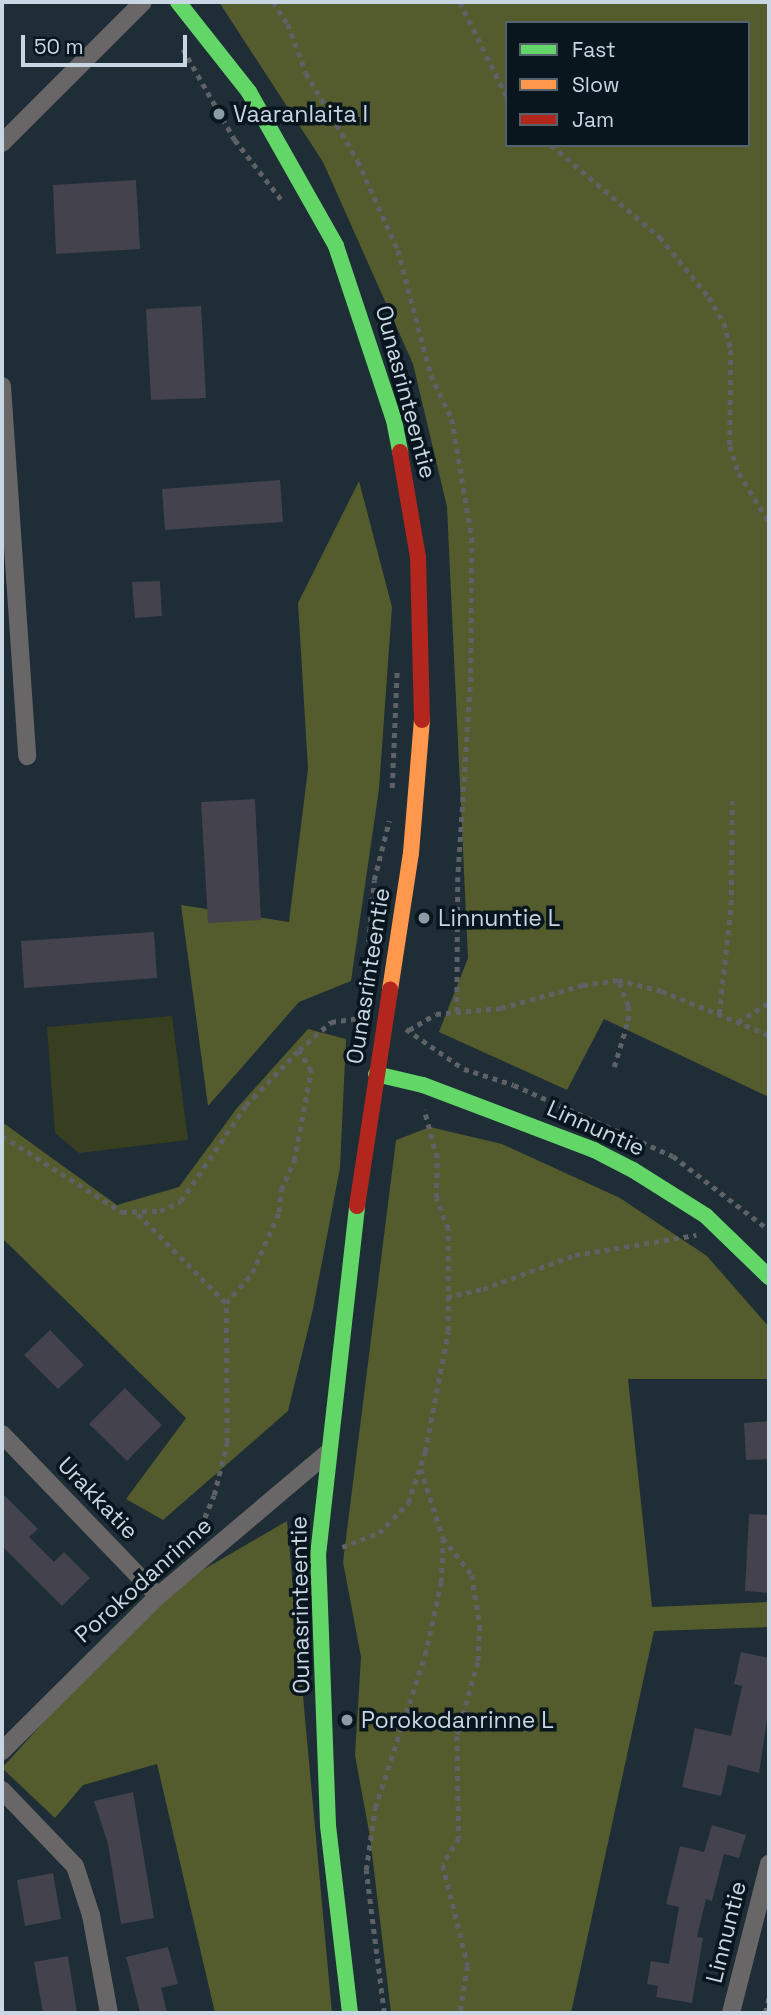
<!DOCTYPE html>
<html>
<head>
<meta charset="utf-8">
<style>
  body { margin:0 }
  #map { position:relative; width:771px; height:2015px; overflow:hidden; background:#1e2d36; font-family:"Space Grotesk",sans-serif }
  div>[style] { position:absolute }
  .green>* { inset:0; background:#383e20 }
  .forest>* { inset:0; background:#545b2c }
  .building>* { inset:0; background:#43424d }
  .path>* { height:4.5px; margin-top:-2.25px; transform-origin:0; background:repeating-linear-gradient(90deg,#5e6165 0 5px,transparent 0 10px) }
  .street>* { height:18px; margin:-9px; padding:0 9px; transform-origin:9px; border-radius:9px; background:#686667 }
  .fast>* { height:16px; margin:-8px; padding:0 8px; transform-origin:8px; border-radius:8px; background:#63d668 }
  .slow>* { height:16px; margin:-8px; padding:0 8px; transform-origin:8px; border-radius:8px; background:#ff974d }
  .jam>* { height:16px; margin:-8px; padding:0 8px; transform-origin:8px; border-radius:8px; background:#b3261e }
  .dots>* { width:19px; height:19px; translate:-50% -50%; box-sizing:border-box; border:4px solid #0a161e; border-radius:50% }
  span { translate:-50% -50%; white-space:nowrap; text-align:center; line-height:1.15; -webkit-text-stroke:7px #0a161e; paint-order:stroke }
  .poi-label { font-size:23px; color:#c8d7e3 }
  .left { translate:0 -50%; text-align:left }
  .street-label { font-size:23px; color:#c8d7e3 }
  .frame { position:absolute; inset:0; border:4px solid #c8d7e3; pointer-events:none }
  .legend { position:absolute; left:505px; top:21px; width:245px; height:126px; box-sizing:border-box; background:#0a161e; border:2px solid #56636d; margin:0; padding:9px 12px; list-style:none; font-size:21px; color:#c8d7e3 }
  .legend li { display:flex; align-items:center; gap:14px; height:35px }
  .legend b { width:35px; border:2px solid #56636d }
  .scale { position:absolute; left:21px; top:35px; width:166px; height:32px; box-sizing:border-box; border:4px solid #c8d7e3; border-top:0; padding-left:9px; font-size:21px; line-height:24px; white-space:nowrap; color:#c8d7e3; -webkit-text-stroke:5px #0a161e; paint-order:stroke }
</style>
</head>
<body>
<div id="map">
  <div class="green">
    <i style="clip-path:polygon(172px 1016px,188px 1140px,79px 1153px,55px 1133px,47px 1027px)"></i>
  </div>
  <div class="forest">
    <i style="clip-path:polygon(evenodd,219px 2px,769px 2px,769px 1097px,604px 1019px,567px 1090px,439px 1032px,468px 958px,447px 507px,413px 364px,323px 162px,219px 2px,507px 23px,748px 23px,748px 145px,507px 145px,507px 23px)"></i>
    <i style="clip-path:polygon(359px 481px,392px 607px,379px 789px,351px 981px,299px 1002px,208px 1106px,181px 905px,289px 922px,308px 769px,298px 603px)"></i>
    <i style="clip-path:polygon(308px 1029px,346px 1039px,340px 1168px,313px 1309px,288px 1411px,163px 1520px,126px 1499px,186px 1418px,2px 1238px,2px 1122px,117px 1205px,179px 1187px,237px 1108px)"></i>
    <i style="clip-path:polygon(430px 1127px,502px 1144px,620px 1198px,707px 1256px,769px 1327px,769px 1379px,628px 1379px,652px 1607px,769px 1602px,769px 1627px,654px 1631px,571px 2013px,391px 2013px,370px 1837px,355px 1755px,361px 1657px,343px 1562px,396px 1140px)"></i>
    <i style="clip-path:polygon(287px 1521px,332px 2013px,215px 2013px,157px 1764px,83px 1785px,55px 1818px,2px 1768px,158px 1596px)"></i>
  </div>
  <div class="building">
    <i style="clip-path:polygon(136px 180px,140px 249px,56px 254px,53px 185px)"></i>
    <i style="clip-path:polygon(201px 306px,206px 398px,151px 400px,146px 309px)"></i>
    <i style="clip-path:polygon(280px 480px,283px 522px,165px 530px,162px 489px)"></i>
    <i style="clip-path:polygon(160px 581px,162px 616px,135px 618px,132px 582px)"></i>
    <i style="clip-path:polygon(255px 799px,261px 920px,208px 923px,201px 802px)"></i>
    <i style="clip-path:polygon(154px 932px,157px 978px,24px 988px,21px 941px)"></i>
    <i style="clip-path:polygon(50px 1330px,84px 1365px,58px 1389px,24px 1355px)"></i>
    <i style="clip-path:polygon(125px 1388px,162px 1425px,127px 1461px,89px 1424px)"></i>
    <i style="clip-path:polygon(769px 1421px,769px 1459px,746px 1460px,744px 1423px)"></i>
    <i style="clip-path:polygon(2px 1493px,38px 1529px,29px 1537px,54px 1562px,64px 1552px,90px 1578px,62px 1606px,2px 1546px)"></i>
    <i style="clip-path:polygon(749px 1514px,769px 1515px,769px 1593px,745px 1591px)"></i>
    <i style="clip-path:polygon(741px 1652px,769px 1658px,769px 1706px,759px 1773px,728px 1765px,721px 1796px,682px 1787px,695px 1728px,731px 1736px,742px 1686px,734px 1684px)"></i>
    <i style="clip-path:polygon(133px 1792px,154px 1918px,121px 1924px,108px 1844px,94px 1801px)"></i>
    <i style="clip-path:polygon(712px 1825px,746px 1835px,739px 1858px,724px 1854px,712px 1901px,706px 1899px,697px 1937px,703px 1938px,692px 2003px,656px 1997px,658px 1986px,647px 1984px,651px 1961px,669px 1964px,679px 1907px,666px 1904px,680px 1846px,704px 1852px)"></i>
    <i style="clip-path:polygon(53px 1873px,61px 1919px,25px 1926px,17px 1880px)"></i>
    <i style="clip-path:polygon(168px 1947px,178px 1984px,161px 1988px,167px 2013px,140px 2013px,126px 1957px)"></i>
    <i style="clip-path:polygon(68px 1956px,77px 2013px,43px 2013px,34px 1962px)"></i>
  </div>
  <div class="path">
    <i style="left:273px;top:2px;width:27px;rotate:56deg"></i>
    <i style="left:288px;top:24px;width:52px;rotate:69.8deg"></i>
    <i style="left:306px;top:73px;width:102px;rotate:59.4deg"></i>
    <i style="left:358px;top:161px;width:98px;rotate:65.8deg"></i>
    <i style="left:398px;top:250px;width:129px;rotate:75.2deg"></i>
    <i style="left:431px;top:375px;width:49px;rotate:64.5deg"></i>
    <i style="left:452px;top:419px;width:121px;rotate:80.5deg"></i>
    <i style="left:472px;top:538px;width:139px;rotate:90.4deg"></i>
    <i style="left:471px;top:677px;width:200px;rotate:93.7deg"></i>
    <i style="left:458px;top:877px;width:135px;rotate:90.4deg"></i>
    <i style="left:460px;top:2px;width:106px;rotate:63.7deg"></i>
    <i style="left:183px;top:49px;width:105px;rotate:60.3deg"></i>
    <i style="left:235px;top:140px;width:75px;rotate:52.1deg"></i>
    <i style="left:551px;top:145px;width:143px;rotate:40.2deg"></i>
    <i style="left:660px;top:237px;width:77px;rotate:50.8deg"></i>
    <i style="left:709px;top:297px;width:30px;rotate:60deg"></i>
    <i style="left:724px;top:323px;width:28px;rotate:75deg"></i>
    <i style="left:731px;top:350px;width:96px;rotate:90.6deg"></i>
    <i style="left:730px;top:446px;width:28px;rotate:72deg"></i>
    <i style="left:739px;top:473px;width:57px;rotate:58.5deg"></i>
    <i style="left:392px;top:788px;width:117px;rotate:-87.6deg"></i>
    <i style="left:363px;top:1002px;width:122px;rotate:-84.8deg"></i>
    <i style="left:374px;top:880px;width:61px;rotate:-75.7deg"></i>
    <i style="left:719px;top:1014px;width:110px;rotate:-83.7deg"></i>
    <i style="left:731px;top:905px;width:104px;rotate:-89.4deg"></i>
    <i style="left:738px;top:1022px;width:36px;rotate:-32deg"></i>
    <i style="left:406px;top:1029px;width:70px;rotate:34.6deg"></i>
    <i style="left:464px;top:1069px;width:52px;rotate:17.7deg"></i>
    <i style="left:514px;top:1085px;width:174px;rotate:24.1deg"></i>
    <i style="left:673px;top:1156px;width:121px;rotate:37.6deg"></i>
    <i style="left:409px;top:1030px;width:31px;rotate:-31deg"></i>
    <i style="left:436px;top:1014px;width:65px;rotate:-5.3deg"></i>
    <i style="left:501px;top:1008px;width:85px;rotate:-15.7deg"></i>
    <i style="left:583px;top:985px;width:35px;rotate:-8deg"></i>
    <i style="left:618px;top:980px;width:45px;rotate:14deg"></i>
    <i style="left:662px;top:991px;width:116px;rotate:22.4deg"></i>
    <i style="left:614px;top:1067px;width:48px;rotate:-73.1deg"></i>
    <i style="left:628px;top:1021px;width:15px;rotate:-90deg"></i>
    <i style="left:628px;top:1006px;width:28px;rotate:-111deg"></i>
    <i style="left:2px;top:1136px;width:142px;rotate:32.3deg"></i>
    <i style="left:122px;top:1212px;width:38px;rotate:-2deg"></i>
    <i style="left:160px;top:1211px;width:23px;rotate:-25deg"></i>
    <i style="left:181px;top:1201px;width:116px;rotate:-55.9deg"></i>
    <i style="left:246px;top:1105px;width:76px;rotate:-46.1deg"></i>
    <i style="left:299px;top:1050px;width:43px;rotate:-41.2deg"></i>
    <i style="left:331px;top:1022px;width:34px;rotate:-8deg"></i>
    <i style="left:138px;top:1214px;width:125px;rotate:45.3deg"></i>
    <i style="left:447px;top:1297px;width:37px;rotate:-13deg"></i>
    <i style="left:483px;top:1289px;width:98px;rotate:-20.3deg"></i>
    <i style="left:575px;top:1255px;width:123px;rotate:-9.4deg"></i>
    <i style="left:421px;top:1469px;width:72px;rotate:72.3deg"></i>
    <i style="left:443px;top:1538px;width:47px;rotate:51.9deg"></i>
    <i style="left:472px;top:1575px;width:52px;rotate:81.1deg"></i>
    <i style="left:480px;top:1626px;width:36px;rotate:93deg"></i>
    <i style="left:478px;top:1662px;width:77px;rotate:105.8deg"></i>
    <i style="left:457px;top:1736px;width:102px;rotate:88.9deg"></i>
    <i style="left:459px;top:1838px;width:31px;rotate:121deg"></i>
    <i style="left:443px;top:1865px;width:104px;rotate:76.1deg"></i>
    <i style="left:468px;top:1966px;width:48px;rotate:99.7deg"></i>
    <i style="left:197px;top:1536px;width:44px;rotate:-67.5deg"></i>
    <i style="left:214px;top:1495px;width:54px;rotate:-76deg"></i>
    <i style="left:227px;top:1443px;width:140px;rotate:-90.4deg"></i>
    <i style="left:226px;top:1303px;width:40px;rotate:-49deg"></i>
    <i style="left:252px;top:1273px;width:67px;rotate:-66.1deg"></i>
    <i style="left:279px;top:1212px;width:22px;rotate:-85deg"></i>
    <i style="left:281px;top:1190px;width:32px;rotate:-66deg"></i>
    <i style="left:294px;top:1161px;width:92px;rotate:-79.3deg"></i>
    <i style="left:311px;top:1071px;width:24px;rotate:-120deg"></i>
    <i style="left:342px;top:1547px;width:40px;rotate:-21deg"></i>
    <i style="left:379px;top:1533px;width:42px;rotate:-46deg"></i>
    <i style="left:408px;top:1503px;width:54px;rotate:-71.6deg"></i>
    <i style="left:425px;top:1452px;width:123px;rotate:-79.2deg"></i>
    <i style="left:448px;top:1331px;width:102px;rotate:-90deg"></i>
    <i style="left:448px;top:1229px;width:33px;rotate:-111deg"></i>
    <i style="left:436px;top:1198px;width:40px;rotate:-88.6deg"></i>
    <i style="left:437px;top:1158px;width:50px;rotate:-105.2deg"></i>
    <i style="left:384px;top:2013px;width:144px;rotate:-97.2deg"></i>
    <i style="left:366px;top:1870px;width:63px;rotate:-81.7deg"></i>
    <i style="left:375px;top:1808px;width:161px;rotate:-71.9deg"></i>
    <i style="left:425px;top:1655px;width:74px;rotate:-77.5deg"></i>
    <i style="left:441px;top:1583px;width:44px;rotate:-87.4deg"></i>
    <i style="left:765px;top:2013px;width:16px;rotate:-76deg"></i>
  </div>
  <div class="street">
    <i style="left:2px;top:143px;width:199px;rotate:-45deg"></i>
    <i style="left:2px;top:386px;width:371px;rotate:86.1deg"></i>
    <i style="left:2px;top:1434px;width:225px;rotate:46.1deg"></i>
    <i style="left:2px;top:1751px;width:220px;rotate:-44.8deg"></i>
    <i style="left:158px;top:1596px;width:220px;rotate:-40.2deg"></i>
    <i style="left:2px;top:1790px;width:105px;rotate:46.2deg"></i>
    <i style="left:75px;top:1866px;width:52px;rotate:71.9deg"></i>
    <i style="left:91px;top:1915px;width:100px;rotate:79.6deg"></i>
    <i style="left:731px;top:2013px;width:154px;rotate:-75.7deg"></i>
  </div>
  <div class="fast">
    <i style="left:178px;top:2px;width:115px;rotate:51.7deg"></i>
    <i style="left:249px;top:92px;width:177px;rotate:60.5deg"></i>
    <i style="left:336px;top:246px;width:183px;rotate:71.6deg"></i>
    <i style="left:394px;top:420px;width:33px;rotate:79deg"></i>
    <i style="left:376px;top:1074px;width:48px;rotate:13.2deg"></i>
    <i style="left:423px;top:1085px;width:183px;rotate:20.8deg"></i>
    <i style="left:594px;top:1150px;width:44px;rotate:27.1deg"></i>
    <i style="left:633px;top:1170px;width:86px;rotate:32.2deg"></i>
    <i style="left:706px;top:1216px;width:88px;rotate:44.1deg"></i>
    <i style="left:350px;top:2013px;width:189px;rotate:-96.7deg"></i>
    <i style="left:328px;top:1825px;width:270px;rotate:-92.1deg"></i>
    <i style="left:318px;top:1555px;width:351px;rotate:-83.6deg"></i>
  </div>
  <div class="slow">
    <i style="left:390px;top:990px;width:139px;rotate:-81.3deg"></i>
    <i style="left:411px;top:853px;width:133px;rotate:-85.3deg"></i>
  </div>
  <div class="jam">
    <i style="left:400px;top:452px;width:107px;rotate:80.3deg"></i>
    <i style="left:418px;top:557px;width:163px;rotate:88.6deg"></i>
    <i style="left:357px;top:1206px;width:219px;rotate:-81.3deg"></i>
  </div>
  <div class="dots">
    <i style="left:219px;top:114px;background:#8c9ca6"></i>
    <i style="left:424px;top:918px;background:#8c9ca6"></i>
    <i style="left:347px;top:1720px;background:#8c9ca6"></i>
  </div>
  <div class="poi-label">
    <span class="left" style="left:233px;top:114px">Vaaranlaita I</span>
    <span class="left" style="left:438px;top:918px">Linnuntie L</span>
    <span class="left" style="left:361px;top:1720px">Porokodanrinne L</span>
  </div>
  <div class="street-label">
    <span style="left:406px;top:392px;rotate:75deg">Ounasrinteentie</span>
    <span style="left:368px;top:976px;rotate:-81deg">Ounasrinteentie</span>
    <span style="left:596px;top:1128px;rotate:24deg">Linnuntie</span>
    <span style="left:98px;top:1498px;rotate:46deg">Urakkatie</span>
    <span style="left:143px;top:1580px;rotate:-42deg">Porokodanrinne</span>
    <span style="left:300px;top:1605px;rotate:-91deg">Ounasrinteentie</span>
    <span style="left:726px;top:1932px;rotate:-76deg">Linnuntie</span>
  </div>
  <div class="frame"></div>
  <ul class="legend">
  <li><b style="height:9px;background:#63d668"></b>Fast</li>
  <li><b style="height:9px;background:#ff974d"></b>Slow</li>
  <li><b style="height:9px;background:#b3261e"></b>Jam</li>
  </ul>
  <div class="scale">50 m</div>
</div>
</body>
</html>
